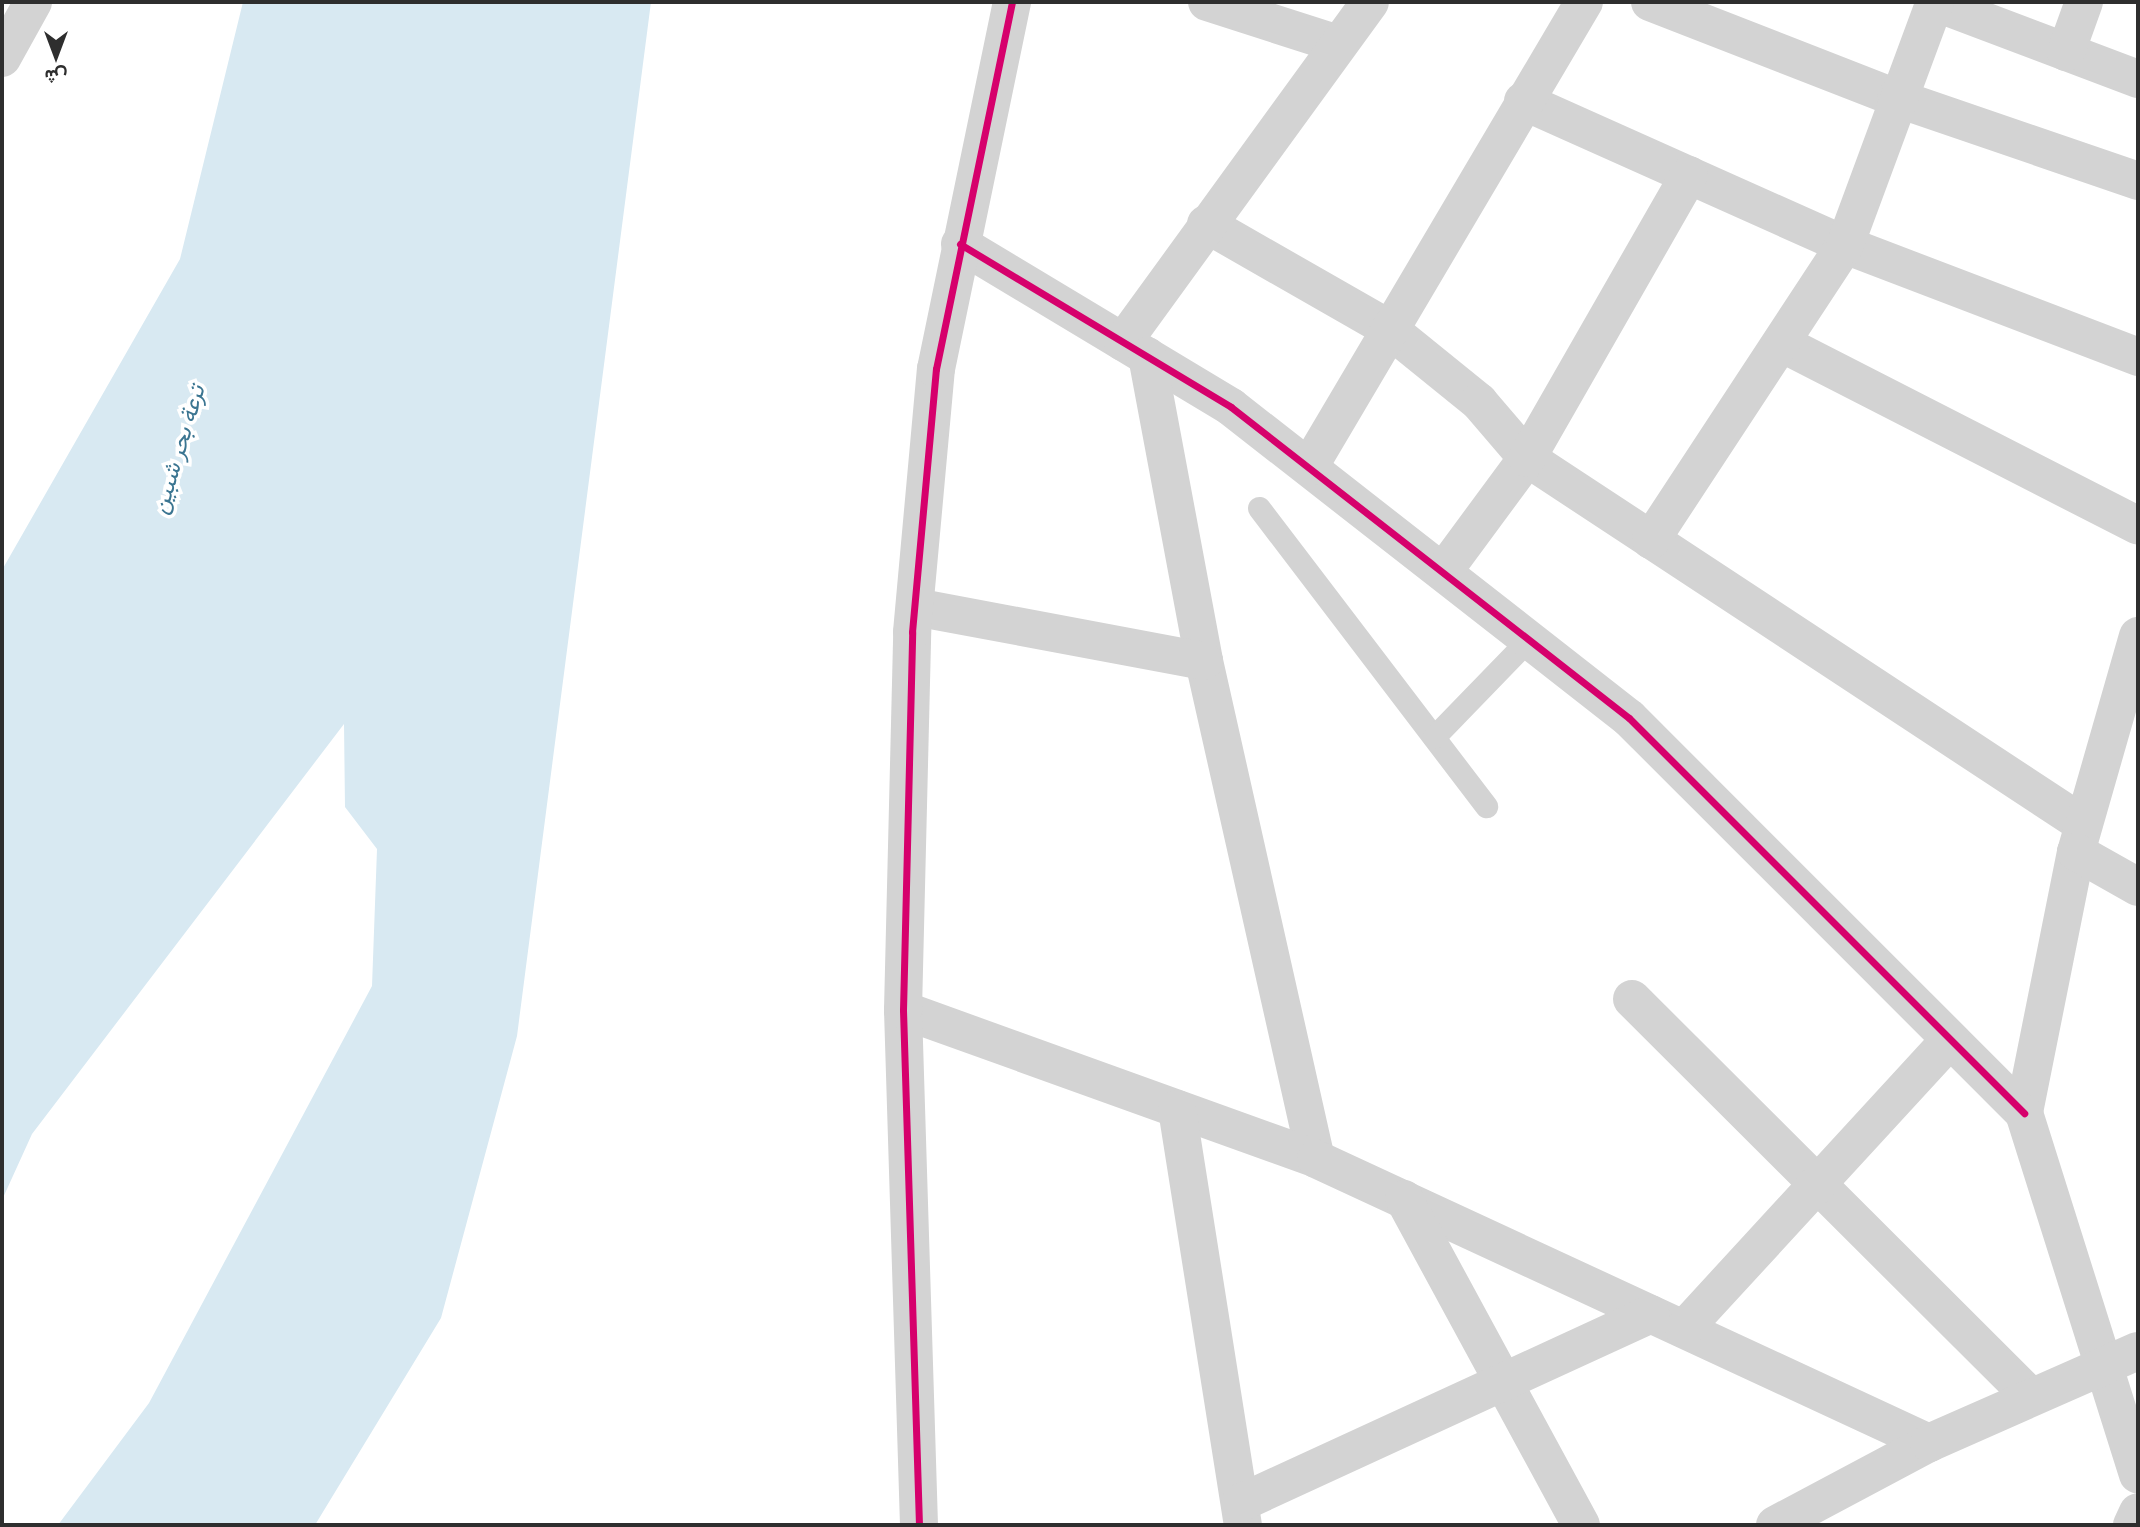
<!DOCTYPE html>
<html>
<head>
<meta charset="utf-8">
<style>
  body { margin:0 }
  #map { position:relative; width:2140px; height:1527px; overflow:hidden; background:#fff; font-family:"Noto Sans",Vazirmatn,sans-serif }
  div>[style] { position:absolute }
  .water>* { inset:0; background:#d8e9f2 }
  .service>* { height:23px; margin:-11.5px; padding:0 11.5px; transform-origin:11.5px; border-radius:11.5px; background:#d3d3d3 }
  .minor>* { height:38px; margin:-19px; padding:0 19px; transform-origin:19px; border-radius:19px; background:#d3d3d3 }
  .tertiary>* { height:38px; margin:-19px; padding:0 19px; transform-origin:19px; border-radius:19px; background:#d3d3d3 }
  .cycleway>* { height:7px; margin:-3.5px; padding:0 3.5px; transform-origin:3.5px; border-radius:3.5px; background:#d6006c }
  span { translate:-50% -50%; white-space:nowrap; text-align:center; line-height:1.15; -webkit-text-stroke:7px #fff; paint-order:stroke }
  .water-label { font-size:23px; color:#3b7591; font-style:italic }
  .frame { position:absolute; inset:0; border:4px solid #2e2e2e; pointer-events:none }
  .north { position:absolute; left:21px; top:21px; width:70px; height:70px; -webkit-text-stroke:5px #fff; paint-order:stroke; rotate:180deg; font-size:19px; font-weight:700; line-height:28px; text-align:center; color:#2e2e2e }
  .north::after { content:''; display:block; margin:auto; width:24px; height:32px; background:#2e2e2e; clip-path:polygon(50% 0,100% 100%,50% 72%,0 100%) }
</style>
</head>
<body>
<div id="map">
  <div class="water">
    <i style="clip-path:polygon(243px 2px,651px 2px,517px 1036px,441px 1318px,315px 1525px,58px 1525px,149px 1403px,372px 986px,377px 849px,345px 807px,344px 724px,32px 1134px,2px 1200px,2px 570px,180px 259px)"></i>
  </div>
  <div class="service">
    <i style="left:1259px;top:508px;width:375px;rotate:52.7deg"></i>
    <i style="left:1434px;top:737px;width:138px;rotate:-45.9deg"></i>
  </div>
  <div class="minor">
    <i style="left:1207px;top:2px;width:138px;rotate:17.8deg"></i>
    <i style="left:1650px;top:2px;width:264px;rotate:21.3deg"></i>
    <i style="left:1896px;top:98px;width:256px;rotate:18.9deg"></i>
    <i style="left:1934px;top:2px;width:218px;rotate:20.7deg"></i>
    <i style="left:2066px;top:52px;width:53px;rotate:-70.2deg"></i>
    <i style="left:2px;top:58px;width:64px;rotate:-61deg"></i>
    <i style="left:1523px;top:101px;width:353px;rotate:24.1deg"></i>
    <i style="left:1845px;top:245px;width:314px;rotate:20.9deg"></i>
    <i style="left:1206px;top:224px;width:211px;rotate:29.8deg"></i>
    <i style="left:1389px;top:329px;width:116px;rotate:39deg"></i>
    <i style="left:1479px;top:402px;width:74px;rotate:49.4deg"></i>
    <i style="left:1527px;top:458px;width:666px;rotate:33.36deg"></i>
    <i style="left:960px;top:244px;width:316px;rotate:31deg"></i>
    <i style="left:1231px;top:407px;width:505px;rotate:38deg"></i>
    <i style="left:1629px;top:718px;width:559px;rotate:45deg"></i>
    <i style="left:1123px;top:342px;width:420px;rotate:-54deg"></i>
    <i style="left:1781px;top:343px;width:401px;rotate:27.1deg"></i>
    <i style="left:1147px;top:356px;width:310px;rotate:79.4deg"></i>
    <i style="left:1204px;top:661px;width:510px;rotate:77.33deg"></i>
    <i style="left:1309px;top:467px;width:540px;rotate:-59.4deg"></i>
    <i style="left:1651px;top:540px;width:353px;rotate:-56.7deg"></i>
    <i style="left:1845px;top:245px;width:259px;rotate:-69.7deg"></i>
    <i style="left:1443px;top:572px;width:142px;rotate:-53.6deg"></i>
    <i style="left:1527px;top:458px;width:326px;rotate:-60.2deg"></i>
    <i style="left:915px;top:607px;width:294px;rotate:10.6deg"></i>
    <i style="left:2138px;top:636px;width:225px;rotate:106deg"></i>
    <i style="left:2076px;top:852px;width:266px;rotate:101.3deg"></i>
    <i style="left:2024px;top:1113px;width:379px;rotate:72.5deg"></i>
    <i style="left:2076px;top:852px;width:71px;rotate:29.4deg"></i>
    <i style="left:1632px;top:999px;width:562px;rotate:44.93deg"></i>
    <i style="left:903px;top:1010px;width:439px;rotate:19.8deg"></i>
    <i style="left:1316px;top:1159px;width:676px;rotate:24.86deg"></i>
    <i style="left:1177px;top:1109px;width:421px;rotate:81deg"></i>
    <i style="left:1404px;top:1199px;width:371px;rotate:61.5deg"></i>
    <i style="left:1684px;top:1329px;width:393px;rotate:-47.4deg"></i>
    <i style="left:1240px;top:1503px;width:452px;rotate:-24.7deg"></i>
    <i style="left:919px;top:1525px;width:515px;rotate:-91.78deg"></i>
    <i style="left:903px;top:1010px;width:378px;rotate:-88.6deg"></i>
    <i style="left:912px;top:632px;width:264px;rotate:-84.8deg"></i>
    <i style="left:936px;top:369px;width:375px;rotate:-78.3deg"></i>
    <i style="left:2132px;top:1525px;width:14px;rotate:-65deg"></i>
  </div>
  <div class="tertiary">
    <i style="left:1775px;top:1525px;width:174px;rotate:-28deg"></i>
    <i style="left:1929px;top:1443px;width:228px;rotate:-23.8deg"></i>
  </div>
  <div class="cycleway">
    <i style="left:960px;top:244px;width:316px;rotate:31deg"></i>
    <i style="left:1231px;top:407px;width:505px;rotate:38deg"></i>
    <i style="left:1629px;top:718px;width:559px;rotate:45deg"></i>
    <i style="left:919px;top:1525px;width:515px;rotate:-91.78deg"></i>
    <i style="left:903px;top:1010px;width:378px;rotate:-88.6deg"></i>
    <i style="left:912px;top:632px;width:264px;rotate:-84.8deg"></i>
    <i style="left:936px;top:369px;width:375px;rotate:-78.3deg"></i>
  </div>
  <div class="water-label">
    <span style="left:177px;top:449px;rotate:-73deg">ترعة بحر شبين</span>
  </div>
  <div class="frame"></div>
  <div class="north">ش</div>
</div>
</body>
</html>
